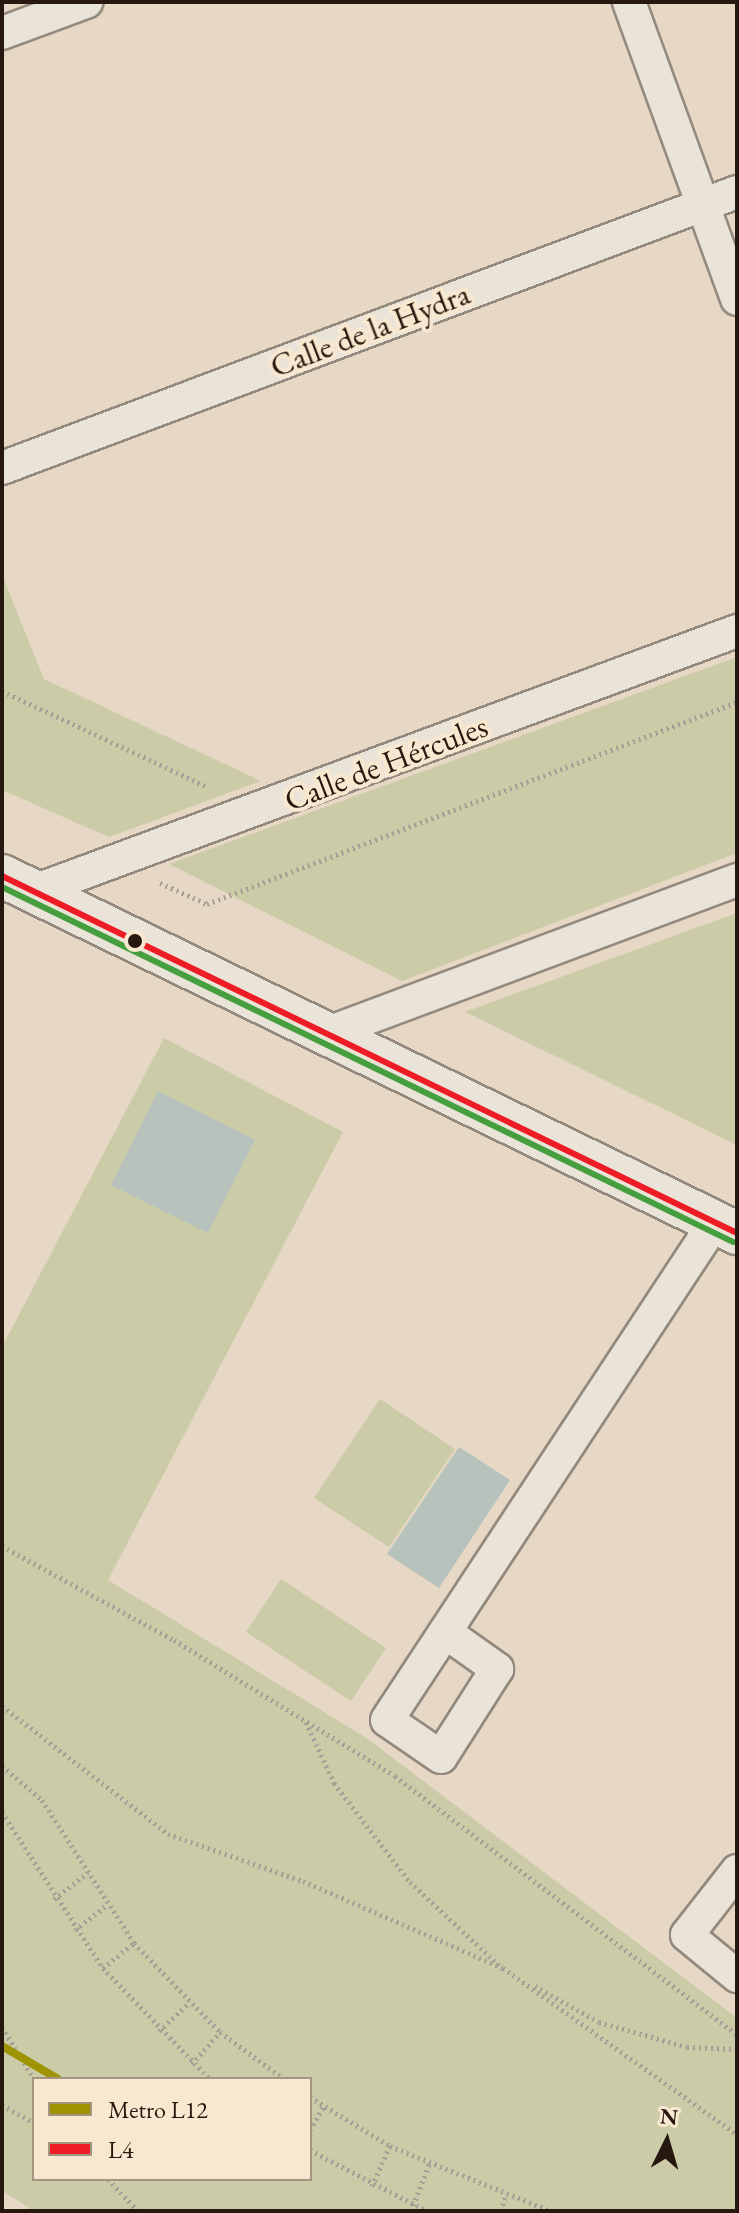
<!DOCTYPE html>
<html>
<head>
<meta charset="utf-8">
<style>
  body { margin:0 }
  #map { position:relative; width:739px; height:2213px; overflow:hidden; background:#e6d8c4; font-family:"EB Garamond",serif }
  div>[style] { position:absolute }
  .green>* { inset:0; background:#cbcba8 }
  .water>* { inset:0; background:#b7c2bd }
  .path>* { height:5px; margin-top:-2.5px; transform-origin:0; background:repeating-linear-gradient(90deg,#a59e95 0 2px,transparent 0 6px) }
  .roads { filter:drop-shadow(2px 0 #93897d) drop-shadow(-2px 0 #93897d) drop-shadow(0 2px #93897d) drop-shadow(0 -2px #93897d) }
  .minor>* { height:32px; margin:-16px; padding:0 16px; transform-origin:16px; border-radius:16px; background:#eae3d8 }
  .tertiary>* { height:42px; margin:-21px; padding:0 21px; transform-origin:21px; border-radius:21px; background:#eae3d8 }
  .bus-1>* { height:6px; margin:-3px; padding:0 3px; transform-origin:3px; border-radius:3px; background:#ee1c25 }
  .bus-2>* { height:6px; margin:-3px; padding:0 3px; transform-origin:3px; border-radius:3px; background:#459f3e }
  .metro-1>* { height:8px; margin:-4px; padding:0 4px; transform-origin:4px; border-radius:4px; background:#9e9401 }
  .dots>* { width:22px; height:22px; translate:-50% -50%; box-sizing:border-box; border:4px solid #f8e8cf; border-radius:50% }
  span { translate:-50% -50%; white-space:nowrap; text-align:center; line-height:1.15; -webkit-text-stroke:8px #f8e8cf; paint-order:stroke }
  .street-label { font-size:32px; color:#26180e }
  .frame { position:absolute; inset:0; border:4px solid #26180e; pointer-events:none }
  .legend { position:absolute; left:32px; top:2077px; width:280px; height:104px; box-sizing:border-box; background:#f8e8cf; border:2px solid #a49582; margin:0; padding:10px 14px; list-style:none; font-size:24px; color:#26180e }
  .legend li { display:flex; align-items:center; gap:16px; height:40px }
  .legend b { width:40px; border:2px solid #a49582 }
  .north { position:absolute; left:627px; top:2101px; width:80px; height:80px; -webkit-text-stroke:6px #f8e8cf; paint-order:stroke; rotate:5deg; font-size:22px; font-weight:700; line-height:32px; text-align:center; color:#26180e }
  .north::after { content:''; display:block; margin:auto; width:28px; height:36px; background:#26180e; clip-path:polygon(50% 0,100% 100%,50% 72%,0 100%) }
</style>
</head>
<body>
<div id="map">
  <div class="green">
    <i style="clip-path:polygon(2px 575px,44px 679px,261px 781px,109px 837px,2px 790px)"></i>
    <i style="clip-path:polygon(737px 657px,737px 853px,402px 981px,169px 864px)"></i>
    <i style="clip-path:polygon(737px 913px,737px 1145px,465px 1012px)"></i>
    <i style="clip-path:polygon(evenodd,164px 1038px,343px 1132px,108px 1580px,365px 1737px,737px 2018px,737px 2211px,34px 2211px,2px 2191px,2px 1347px,164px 1038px,34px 2079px,310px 2079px,310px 2179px,34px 2179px,34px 2079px)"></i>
    <i style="clip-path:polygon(380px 1399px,455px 1449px,389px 1547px,314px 1498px)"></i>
    <i style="clip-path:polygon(281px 1579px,386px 1648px,351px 1701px,246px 1632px)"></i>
  </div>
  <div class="water">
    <i style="clip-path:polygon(158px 1091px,255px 1140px,208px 1233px,111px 1185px)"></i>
    <i style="clip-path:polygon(459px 1447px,510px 1480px,439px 1588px,387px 1554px)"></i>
  </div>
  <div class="path">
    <i style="left:2px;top:691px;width:227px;rotate:25deg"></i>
    <i style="left:160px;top:883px;width:51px;rotate:24.1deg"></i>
    <i style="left:207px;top:904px;width:567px;rotate:-20.86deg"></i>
    <i style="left:2px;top:1546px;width:196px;rotate:28.7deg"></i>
    <i style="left:174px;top:1640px;width:259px;rotate:31.6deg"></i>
    <i style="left:395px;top:1776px;width:429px;rotate:37.1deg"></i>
    <i style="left:2px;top:1706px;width:210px;rotate:37.6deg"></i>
    <i style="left:168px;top:1834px;width:143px;rotate:19.2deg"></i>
    <i style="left:303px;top:1881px;width:218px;rotate:23.5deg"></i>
    <i style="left:503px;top:1968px;width:287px;rotate:35.4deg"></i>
    <i style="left:306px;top:1722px;width:67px;rotate:65.3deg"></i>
    <i style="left:334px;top:1783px;width:125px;rotate:52.5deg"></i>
    <i style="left:410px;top:1882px;width:122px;rotate:43deg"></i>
    <i style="left:2px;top:1766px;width:52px;rotate:40.4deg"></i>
    <i style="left:42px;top:1800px;width:170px;rotate:57.2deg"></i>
    <i style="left:134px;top:1943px;width:124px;rotate:46deg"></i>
    <i style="left:220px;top:2032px;width:79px;rotate:36.3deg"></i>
    <i style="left:2px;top:1812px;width:186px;rotate:57.1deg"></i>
    <i style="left:103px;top:1968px;width:154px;rotate:46.1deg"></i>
    <i style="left:54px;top:1899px;width:43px;rotate:-37.4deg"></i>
    <i style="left:75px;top:1930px;width:39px;rotate:-38deg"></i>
    <i style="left:103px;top:1968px;width:40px;rotate:-39deg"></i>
    <i style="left:535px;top:1986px;width:73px;rotate:29.4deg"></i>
    <i style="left:599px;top:2022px;width:91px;rotate:15.9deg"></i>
    <i style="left:687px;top:2047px;width:50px;rotate:2.3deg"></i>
    <i style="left:2px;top:2027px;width:61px;rotate:58.4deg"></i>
    <i style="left:159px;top:2031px;width:42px;rotate:-43.1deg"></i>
    <i style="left:192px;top:2064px;width:43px;rotate:-48.8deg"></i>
    <i style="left:310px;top:2097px;width:94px;rotate:31.5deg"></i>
    <i style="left:390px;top:2146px;width:174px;rotate:22deg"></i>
    <i style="left:2px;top:2105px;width:37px;rotate:29deg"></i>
    <i style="left:310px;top:2130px;width:28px;rotate:-60deg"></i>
    <i style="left:310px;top:2150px;width:132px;rotate:27.5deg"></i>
    <i style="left:108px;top:2179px;width:44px;rotate:46.8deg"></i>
    <i style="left:372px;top:2186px;width:44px;rotate:-65.8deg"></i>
    <i style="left:411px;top:2211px;width:53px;rotate:-68.8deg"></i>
    <i style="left:501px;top:2211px;width:18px;rotate:-74deg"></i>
  </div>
  <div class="roads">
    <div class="minor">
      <i style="left:629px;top:2px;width:316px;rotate:70deg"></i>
      <i style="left:2px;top:33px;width:90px;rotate:-20.3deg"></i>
      <i style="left:2px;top:468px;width:785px;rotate:-20.58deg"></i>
      <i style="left:34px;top:891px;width:750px;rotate:-20.3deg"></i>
      <i style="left:328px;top:1033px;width:437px;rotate:-20.5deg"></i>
      <i style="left:445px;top:1632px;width:64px;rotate:35.4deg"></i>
      <i style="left:497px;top:1669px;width:104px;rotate:122.5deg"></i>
      <i style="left:441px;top:1757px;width:65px;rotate:-145.6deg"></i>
      <i style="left:387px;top:1720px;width:596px;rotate:-56.63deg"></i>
      <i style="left:737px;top:1871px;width:81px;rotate:128deg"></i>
      <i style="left:687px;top:1935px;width:65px;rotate:39.4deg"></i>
    </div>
    <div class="tertiary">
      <i style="left:2px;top:876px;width:817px;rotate:25.91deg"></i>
    </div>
  </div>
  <div class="bus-1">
    <i style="left:2px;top:876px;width:817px;rotate:25.91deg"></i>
  </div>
  <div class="bus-2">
    <i style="left:2px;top:887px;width:813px;rotate:25.9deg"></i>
  </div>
  <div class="metro-1">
    <i style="left:2px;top:2046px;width:65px;rotate:30.5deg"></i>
  </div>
  <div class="dots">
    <i style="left:135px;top:941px;background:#26180e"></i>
  </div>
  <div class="street-label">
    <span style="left:370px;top:330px;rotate:-21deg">Calle de la Hydra</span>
    <span style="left:386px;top:763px;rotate:-21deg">Calle de Hércules</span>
  </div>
  <div class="frame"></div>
  <ul class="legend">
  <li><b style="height:10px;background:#9e9401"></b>Metro L12</li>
  <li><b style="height:10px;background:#ee1c25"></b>L4</li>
  </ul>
  <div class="north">N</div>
</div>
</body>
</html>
